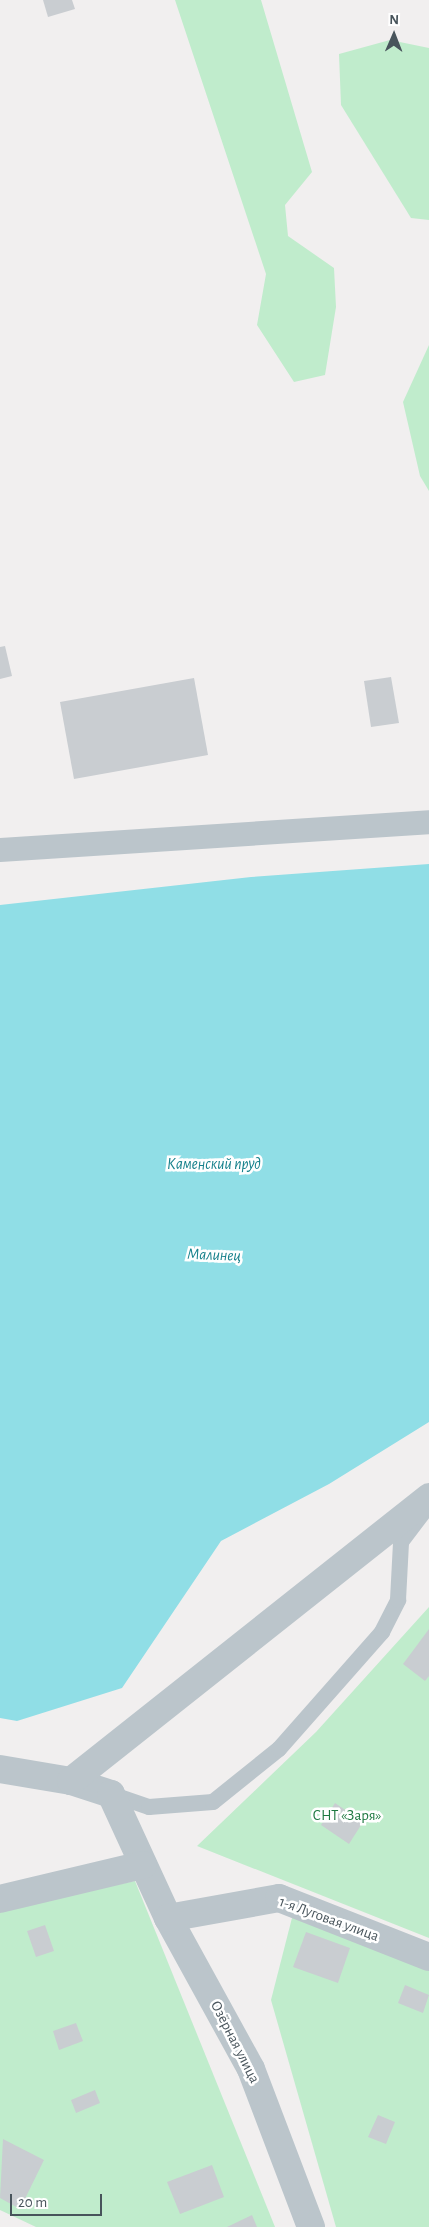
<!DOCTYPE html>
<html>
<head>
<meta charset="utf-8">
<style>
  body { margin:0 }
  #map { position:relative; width:429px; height:2227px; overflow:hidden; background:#f1efef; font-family:"Alegreya Sans",sans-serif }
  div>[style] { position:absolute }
  .green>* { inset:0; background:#c0eccc }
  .water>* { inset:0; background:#90dee6 }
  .building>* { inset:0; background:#c9cdd1 }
  .service>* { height:16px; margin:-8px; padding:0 8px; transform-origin:8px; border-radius:8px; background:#bbc5cb }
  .pedestrian>* { height:24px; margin:-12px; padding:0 12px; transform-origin:12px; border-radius:12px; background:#bbc5cb }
  .minor>* { height:28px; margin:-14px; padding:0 14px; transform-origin:14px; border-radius:14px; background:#bbc5cb }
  span { translate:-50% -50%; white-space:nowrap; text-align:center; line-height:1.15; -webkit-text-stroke:5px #fff; paint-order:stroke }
  .park-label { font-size:15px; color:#1d7840 }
  .street-label { font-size:15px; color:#48545b }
  .water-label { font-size:16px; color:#15808b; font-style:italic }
  .north { position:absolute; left:369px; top:10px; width:50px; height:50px; -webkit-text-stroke:4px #fff; paint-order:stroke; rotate:1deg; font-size:14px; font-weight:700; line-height:20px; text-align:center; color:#48545b }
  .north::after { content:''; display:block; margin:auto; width:18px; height:22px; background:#48545b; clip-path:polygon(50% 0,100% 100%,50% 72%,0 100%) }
  .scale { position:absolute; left:10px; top:2194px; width:92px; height:22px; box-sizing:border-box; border:2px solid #48545b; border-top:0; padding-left:6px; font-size:15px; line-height:18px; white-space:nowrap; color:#48545b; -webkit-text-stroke:4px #fff; paint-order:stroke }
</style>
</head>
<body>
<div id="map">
  <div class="green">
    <i style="clip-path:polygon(175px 0,261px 0,312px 172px,285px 205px,288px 236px,334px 268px,336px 307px,325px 375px,294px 382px,257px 325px,266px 274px)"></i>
    <i style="clip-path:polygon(390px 40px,429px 48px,429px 220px,411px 218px,341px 105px,339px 54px)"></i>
    <i style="clip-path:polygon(429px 345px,429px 491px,420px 476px,403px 402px)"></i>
    <i style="clip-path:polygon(429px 1607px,429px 1938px,197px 1846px,316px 1732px)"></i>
    <i style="clip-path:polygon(135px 1881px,275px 2227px,36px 2227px,0 2210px,0 1909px)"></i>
    <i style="clip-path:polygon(293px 1914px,429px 1966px,429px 2227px,336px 2227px,271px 2000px)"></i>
  </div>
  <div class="water">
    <i style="clip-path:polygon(429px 864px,429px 1422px,329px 1484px,221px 1541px,122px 1688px,17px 1721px,0 1718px,0 905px,251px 877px)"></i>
  </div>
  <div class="building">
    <i style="clip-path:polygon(43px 0,72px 0,75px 9px,48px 17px)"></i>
    <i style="clip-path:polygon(5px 646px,12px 676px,0 679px,0 647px)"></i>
    <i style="clip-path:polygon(391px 677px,399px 723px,371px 727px,364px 681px)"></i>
    <i style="clip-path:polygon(194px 678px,208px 755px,74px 779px,60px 702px)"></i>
    <i style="clip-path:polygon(429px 1629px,429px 1676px,425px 1681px,403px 1664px)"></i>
    <i style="clip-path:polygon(335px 1803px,363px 1822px,349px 1844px,321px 1825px)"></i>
    <i style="clip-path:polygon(45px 1925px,54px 1951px,36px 1957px,27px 1931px)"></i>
    <i style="clip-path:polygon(306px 1932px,350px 1948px,338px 1983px,293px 1967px)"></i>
    <i style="clip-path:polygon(405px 1985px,429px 1995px,423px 2013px,398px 2003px)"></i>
    <i style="clip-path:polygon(76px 2023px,83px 2041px,59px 2050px,53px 2031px)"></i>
    <i style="clip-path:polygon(95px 2090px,100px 2103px,76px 2113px,71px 2100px)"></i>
    <i style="clip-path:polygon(378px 2115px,395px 2122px,386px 2144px,368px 2137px)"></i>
    <i style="clip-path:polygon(3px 2139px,44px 2160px,20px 2209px,0 2198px)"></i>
    <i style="clip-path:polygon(212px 2165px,224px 2197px,180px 2214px,167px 2182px)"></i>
    <i style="clip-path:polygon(252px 2215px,257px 2227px,227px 2227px)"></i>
  </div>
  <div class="service">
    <i style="left:111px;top:1794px;width:40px;rotate:18.9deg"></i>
    <i style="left:149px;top:1807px;width:64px;rotate:-4.5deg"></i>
    <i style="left:213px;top:1802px;width:85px;rotate:-38.8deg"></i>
    <i style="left:279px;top:1749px;width:156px;rotate:-48.6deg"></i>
    <i style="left:382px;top:1632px;width:36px;rotate:-63deg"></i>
    <i style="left:398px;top:1600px;width:58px;rotate:-87deg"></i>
    <i style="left:401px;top:1542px;width:39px;rotate:-53deg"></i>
  </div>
  <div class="pedestrian">
    <i style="left:0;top:850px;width:430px;rotate:-3.7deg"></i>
  </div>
  <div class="minor">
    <i style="left:0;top:1769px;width:72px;rotate:9.6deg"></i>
    <i style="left:71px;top:1781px;width:42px;rotate:18deg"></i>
    <i style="left:111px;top:1794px;width:136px;rotate:65.3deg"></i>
    <i style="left:168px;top:1918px;width:172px;rotate:61.2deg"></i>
    <i style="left:251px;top:2069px;width:169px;rotate:69.2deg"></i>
    <i style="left:71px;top:1781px;width:457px;rotate:-38.4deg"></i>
    <i style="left:0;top:1899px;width:147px;rotate:-13.4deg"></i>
    <i style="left:168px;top:1918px;width:113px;rotate:-10.2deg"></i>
    <i style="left:279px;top:1898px;width:161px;rotate:21.5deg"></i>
  </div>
  <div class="park-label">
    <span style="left:347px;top:1816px">СНТ «Заря»</span>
  </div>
  <div class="street-label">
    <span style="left:329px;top:1919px;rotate:20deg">1-я Луговая улица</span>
    <span style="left:235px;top:2042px;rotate:63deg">Озёрная улица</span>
  </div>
  <div class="water-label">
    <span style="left:214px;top:1164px">Каменский пруд</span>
    <span style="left:214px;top:1255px;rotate:2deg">Малинец</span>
  </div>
  <div class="north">N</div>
  <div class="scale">20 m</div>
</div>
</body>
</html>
